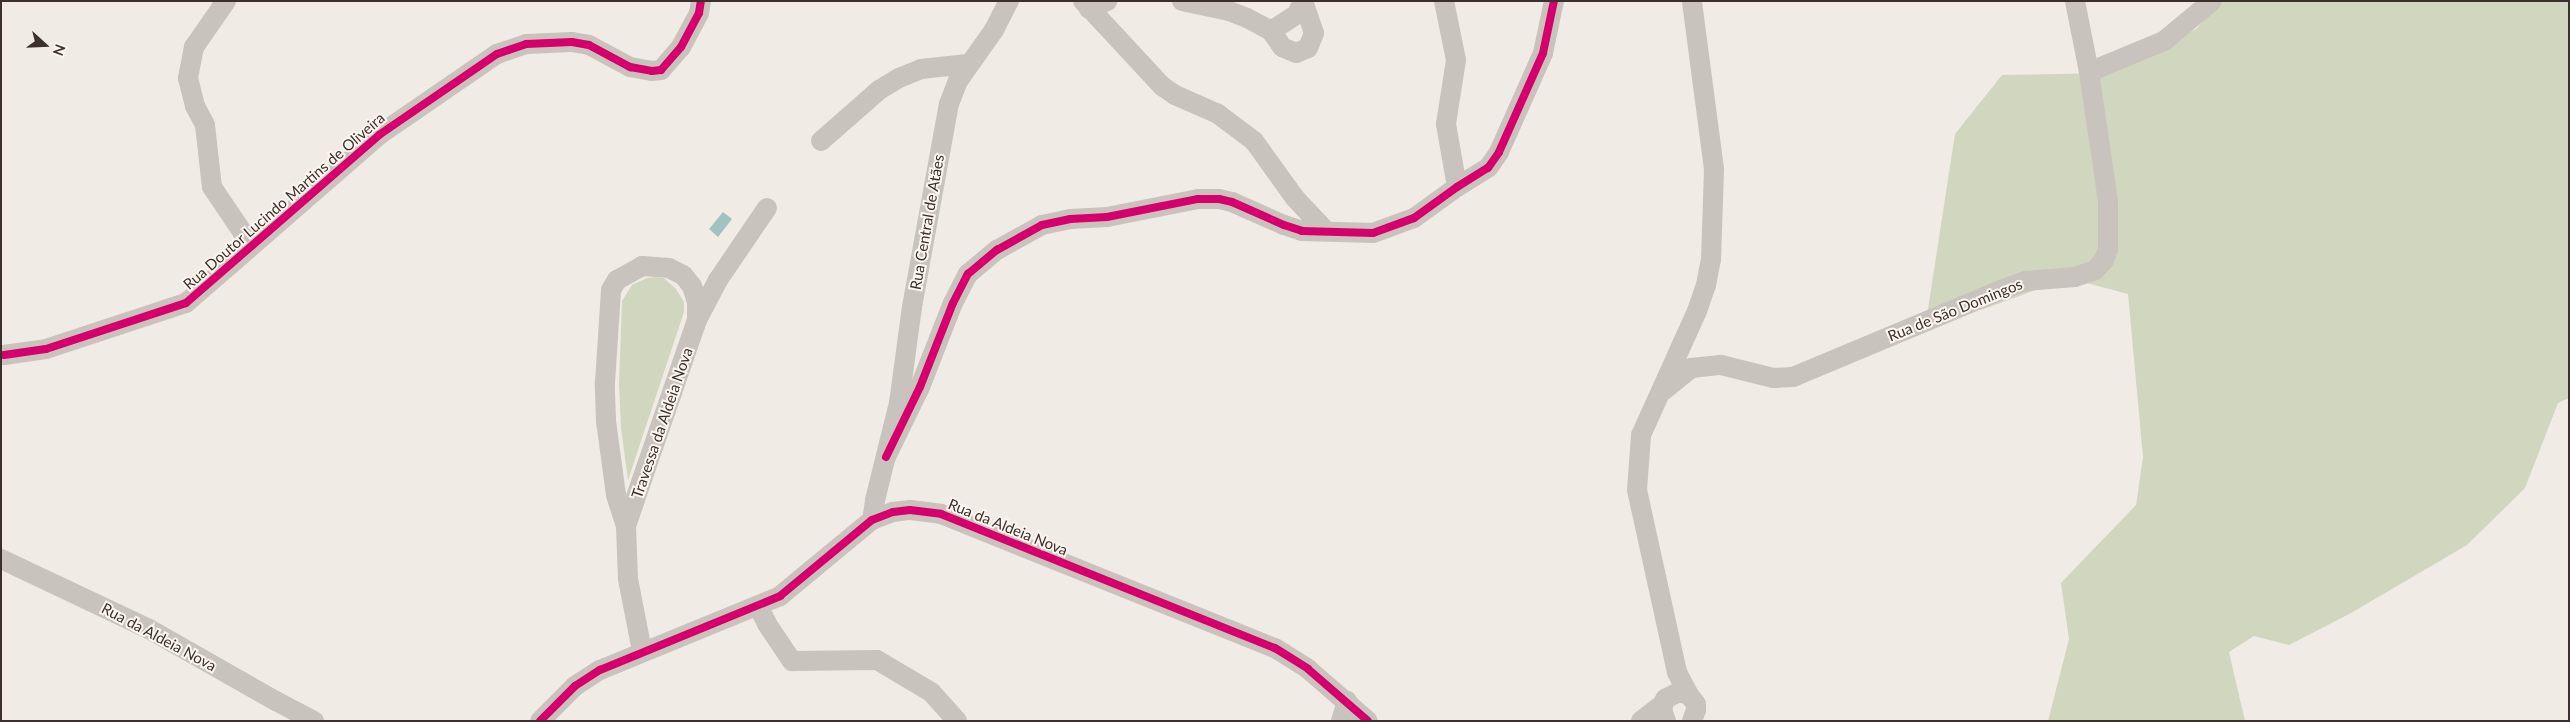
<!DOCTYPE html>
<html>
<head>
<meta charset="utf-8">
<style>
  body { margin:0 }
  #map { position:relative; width:2570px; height:722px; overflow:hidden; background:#f0ebe5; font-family:Lato,sans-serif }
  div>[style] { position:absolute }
  .green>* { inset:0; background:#d1d6bf }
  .water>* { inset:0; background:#a1c2c1 }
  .minor>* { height:20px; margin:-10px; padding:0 10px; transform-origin:10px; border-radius:10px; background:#c9c3be }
  .cycleway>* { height:8px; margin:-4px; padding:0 4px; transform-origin:4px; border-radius:4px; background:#d6006c }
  span { translate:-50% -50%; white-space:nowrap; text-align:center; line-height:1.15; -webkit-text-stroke:4px #fbf5ee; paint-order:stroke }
  .street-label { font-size:15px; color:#3b302b }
  .frame { position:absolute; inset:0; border:2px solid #3b302b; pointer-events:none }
  .north { position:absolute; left:20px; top:20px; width:50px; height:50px; -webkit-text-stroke:4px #fbf5ee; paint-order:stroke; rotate:110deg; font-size:14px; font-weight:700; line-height:20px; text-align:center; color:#3b302b }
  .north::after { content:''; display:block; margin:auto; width:18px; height:22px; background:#3b302b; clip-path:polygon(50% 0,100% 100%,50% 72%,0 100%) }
</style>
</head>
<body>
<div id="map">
  <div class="green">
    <i style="clip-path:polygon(2221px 1px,2569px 1px,2569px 398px,2558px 403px,2525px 488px,2467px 545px,2351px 613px,2289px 645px,2254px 636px,2229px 652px,2245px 721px,2048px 721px,2069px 639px,2061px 583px,2136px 505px,2143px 457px,2128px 294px,2068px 278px,1984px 309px,1926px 322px,1955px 134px,2002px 75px,2106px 73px,2196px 29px)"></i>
    <i style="clip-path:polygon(655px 277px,664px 278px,676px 289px,684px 302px,684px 312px,628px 480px,621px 428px,619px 384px,622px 301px,632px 285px,647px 278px)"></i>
  </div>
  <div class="water">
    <i style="clip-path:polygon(723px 212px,732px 219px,718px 237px,709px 229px)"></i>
  </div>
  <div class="minor">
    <i style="left:226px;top:1px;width:56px;rotate:124.8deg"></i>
    <i style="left:194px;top:47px;width:32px;rotate:101deg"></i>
    <i style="left:188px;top:78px;width:29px;rotate:76deg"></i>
    <i style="left:195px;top:106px;width:21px;rotate:62deg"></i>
    <i style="left:205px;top:125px;width:62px;rotate:83.6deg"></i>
    <i style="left:212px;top:187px;width:71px;rotate:55.9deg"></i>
    <i style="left:1083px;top:1px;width:116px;rotate:47.1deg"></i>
    <i style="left:1162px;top:86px;width:16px;rotate:35deg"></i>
    <i style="left:1175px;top:95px;width:47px;rotate:23.8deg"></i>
    <i style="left:1218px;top:114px;width:45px;rotate:36.9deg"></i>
    <i style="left:1254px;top:141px;width:70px;rotate:54.3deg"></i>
    <i style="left:1295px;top:198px;width:45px;rotate:46.8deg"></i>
    <i style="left:1182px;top:1px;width:48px;rotate:12deg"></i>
    <i style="left:1229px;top:11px;width:19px;rotate:21deg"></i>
    <i style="left:1247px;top:18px;width:27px;rotate:28deg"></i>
    <i style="left:1271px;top:31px;width:19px;rotate:55deg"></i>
    <i style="left:1282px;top:47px;width:15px;rotate:23deg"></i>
    <i style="left:1296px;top:53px;width:13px;rotate:-23deg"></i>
    <i style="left:1308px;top:48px;width:16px;rotate:-68deg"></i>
    <i style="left:1314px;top:33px;width:34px;rotate:-109deg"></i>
    <i style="left:1444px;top:1px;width:60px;rotate:78.5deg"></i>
    <i style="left:1456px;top:60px;width:65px;rotate:98.9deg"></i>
    <i style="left:1446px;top:124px;width:64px;rotate:80.1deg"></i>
    <i style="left:1089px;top:9px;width:20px;rotate:-24deg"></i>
    <i style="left:1271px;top:31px;width:31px;rotate:-33deg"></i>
    <i style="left:1297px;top:14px;width:14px;rotate:-65deg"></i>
    <i style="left:2089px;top:72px;width:81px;rotate:-22.5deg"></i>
    <i style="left:2164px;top:41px;width:62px;rotate:-39.8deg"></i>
    <i style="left:821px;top:141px;width:77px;rotate:-41.3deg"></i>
    <i style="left:879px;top:90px;width:23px;rotate:-31deg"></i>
    <i style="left:899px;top:78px;width:24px;rotate:-22deg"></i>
    <i style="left:921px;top:69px;width:47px;rotate:-6.1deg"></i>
    <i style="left:4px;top:355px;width:42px;rotate:-8.1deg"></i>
    <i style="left:46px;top:349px;width:147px;rotate:-18.2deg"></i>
    <i style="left:186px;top:303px;width:256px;rotate:-41deg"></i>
    <i style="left:379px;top:135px;width:143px;rotate:-34.5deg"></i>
    <i style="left:497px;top:54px;width:31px;rotate:-19deg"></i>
    <i style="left:526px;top:44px;width:46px;rotate:-2.5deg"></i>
    <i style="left:572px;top:42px;width:17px;rotate:10deg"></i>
    <i style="left:589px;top:45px;width:47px;rotate:28.2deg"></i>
    <i style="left:630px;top:67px;width:22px;rotate:10deg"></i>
    <i style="left:652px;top:71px;width:9px;rotate:-6deg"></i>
    <i style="left:661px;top:70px;width:30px;rotate:-49deg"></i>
    <i style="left:681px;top:47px;width:38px;rotate:-62deg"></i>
    <i style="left:699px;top:13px;width:12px;rotate:-81deg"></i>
    <i style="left:1663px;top:391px;width:36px;rotate:-39deg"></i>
    <i style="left:1691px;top:368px;width:30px;rotate:-6deg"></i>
    <i style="left:1721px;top:365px;width:54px;rotate:14deg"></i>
    <i style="left:1773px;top:378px;width:20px;rotate:-3deg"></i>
    <i style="left:1793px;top:377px;width:225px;rotate:-22.7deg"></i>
    <i style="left:2001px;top:290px;width:27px;rotate:-20deg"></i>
    <i style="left:2026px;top:281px;width:49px;rotate:-4.7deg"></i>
    <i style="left:2075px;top:277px;width:21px;rotate:-19deg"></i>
    <i style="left:2095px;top:270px;width:13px;rotate:-48deg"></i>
    <i style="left:2104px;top:260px;width:12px;rotate:-70deg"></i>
    <i style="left:2108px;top:249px;width:48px;rotate:-90deg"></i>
    <i style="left:2108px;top:201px;width:130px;rotate:-98.4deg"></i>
    <i style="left:2089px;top:72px;width:72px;rotate:-101.2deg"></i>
    <i style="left:886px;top:457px;width:78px;rotate:-64.1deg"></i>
    <i style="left:920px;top:387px;width:90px;rotate:-68.6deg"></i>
    <i style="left:953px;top:303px;width:33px;rotate:-63deg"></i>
    <i style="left:968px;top:274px;width:38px;rotate:-40deg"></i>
    <i style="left:997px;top:250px;width:51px;rotate:-29.1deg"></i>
    <i style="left:1042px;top:225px;width:29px;rotate:-12deg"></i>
    <i style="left:1070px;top:219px;width:37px;rotate:-3deg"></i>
    <i style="left:1107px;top:217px;width:93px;rotate:-11.2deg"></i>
    <i style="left:1198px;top:199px;width:21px"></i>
    <i style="left:1219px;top:199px;width:13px;rotate:13deg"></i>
    <i style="left:1232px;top:202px;width:57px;rotate:23.9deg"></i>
    <i style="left:1284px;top:225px;width:19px;rotate:18deg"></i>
    <i style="left:1302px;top:231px;width:71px;rotate:1.6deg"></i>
    <i style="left:1373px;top:233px;width:44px;rotate:-20.1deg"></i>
    <i style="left:1414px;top:218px;width:53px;rotate:-35.8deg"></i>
    <i style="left:1457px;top:187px;width:36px;rotate:-32deg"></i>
    <i style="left:1488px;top:168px;width:19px;rotate:-55deg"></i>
    <i style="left:1499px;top:152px;width:108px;rotate:-66deg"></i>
    <i style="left:1543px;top:53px;width:53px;rotate:-78.1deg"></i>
    <i style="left:872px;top:520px;width:20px;rotate:-81deg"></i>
    <i style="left:875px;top:500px;width:100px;rotate:-76.1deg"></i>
    <i style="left:899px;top:403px;width:97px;rotate:-82.3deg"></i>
    <i style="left:912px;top:307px;width:206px;rotate:-79.7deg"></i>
    <i style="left:949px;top:104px;width:25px;rotate:-69deg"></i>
    <i style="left:958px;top:81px;width:62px;rotate:-54.8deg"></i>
    <i style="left:994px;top:30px;width:33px;rotate:-63deg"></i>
    <i style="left:626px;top:526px;width:33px;rotate:-108deg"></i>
    <i style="left:616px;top:495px;width:75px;rotate:-97.7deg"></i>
    <i style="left:606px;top:421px;width:38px;rotate:-92deg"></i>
    <i style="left:605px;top:383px;width:93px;rotate:-86.3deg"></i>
    <i style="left:611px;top:290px;width:12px;rotate:-59deg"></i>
    <i style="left:617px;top:280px;width:29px;rotate:-29deg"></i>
    <i style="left:642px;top:266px;width:27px;rotate:4deg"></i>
    <i style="left:669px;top:268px;width:16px;rotate:27deg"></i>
    <i style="left:683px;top:275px;width:14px;rotate:51deg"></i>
    <i style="left:692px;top:286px;width:17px;rotate:73deg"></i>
    <i style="left:697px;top:302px;width:18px;rotate:90deg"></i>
    <i style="left:1px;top:559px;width:164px;rotate:25.3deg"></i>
    <i style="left:149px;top:629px;width:146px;rotate:29.6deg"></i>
    <i style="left:276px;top:701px;width:43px;rotate:27.8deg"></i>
    <i style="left:758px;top:606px;width:20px;rotate:63deg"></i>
    <i style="left:767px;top:624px;width:45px;rotate:56deg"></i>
    <i style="left:792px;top:661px;width:85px;rotate:-0.7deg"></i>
    <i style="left:877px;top:660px;width:63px;rotate:30.7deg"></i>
    <i style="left:931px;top:692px;width:39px;rotate:48deg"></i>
    <i style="left:642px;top:651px;width:73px;rotate:-101deg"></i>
    <i style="left:628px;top:579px;width:53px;rotate:-92.2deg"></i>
    <i style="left:626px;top:526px;width:218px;rotate:-71deg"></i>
    <i style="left:697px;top:320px;width:45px;rotate:-62.3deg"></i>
    <i style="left:718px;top:280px;width:87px;rotate:-55.8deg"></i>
    <i style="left:1689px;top:695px;width:26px;rotate:-118deg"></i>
    <i style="left:1677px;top:672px;width:186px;rotate:-102.4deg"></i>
    <i style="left:1637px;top:490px;width:55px;rotate:-85.8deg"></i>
    <i style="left:1641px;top:435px;width:136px;rotate:-65.7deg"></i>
    <i style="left:1697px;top:311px;width:28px;rotate:-71deg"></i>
    <i style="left:1706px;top:285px;width:25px;rotate:-79deg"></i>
    <i style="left:1711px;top:260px;width:91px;rotate:-88.1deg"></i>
    <i style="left:1714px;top:169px;width:169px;rotate:-97.5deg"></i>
    <i style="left:540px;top:721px;width:49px;rotate:-45deg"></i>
    <i style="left:575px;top:686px;width:30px;rotate:-33deg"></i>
    <i style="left:600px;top:670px;width:195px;rotate:-22.3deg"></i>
    <i style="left:780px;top:596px;width:119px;rotate:-39.6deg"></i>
    <i style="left:872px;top:520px;width:22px;rotate:-21deg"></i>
    <i style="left:893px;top:512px;width:17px;rotate:-7deg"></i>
    <i style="left:910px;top:510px;width:31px;rotate:7deg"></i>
    <i style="left:941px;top:514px;width:360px;rotate:21.9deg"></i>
    <i style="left:1275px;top:648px;width:39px;rotate:32deg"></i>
    <i style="left:1308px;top:669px;width:79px;rotate:40.9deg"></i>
    <i style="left:1341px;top:721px;width:21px;rotate:-73deg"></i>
    <i style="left:1641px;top:721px;width:28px;rotate:-38deg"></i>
    <i style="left:1666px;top:721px;width:12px;rotate:-110deg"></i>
    <i style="left:1662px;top:710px;width:11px;rotate:-75deg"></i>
    <i style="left:1665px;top:699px;width:16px;rotate:-27deg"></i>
    <i style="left:1679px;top:692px;width:10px;rotate:17deg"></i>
    <i style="left:1689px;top:695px;width:11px;rotate:52deg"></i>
    <i style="left:1696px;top:704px;width:6px;rotate:90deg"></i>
    <i style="left:1696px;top:710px;width:12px;rotate:110deg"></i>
  </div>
  <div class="cycleway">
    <i style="left:4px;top:355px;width:42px;rotate:-8.1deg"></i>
    <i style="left:46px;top:349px;width:147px;rotate:-18.2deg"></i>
    <i style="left:186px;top:303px;width:256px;rotate:-41deg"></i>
    <i style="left:379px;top:135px;width:143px;rotate:-34.5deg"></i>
    <i style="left:497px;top:54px;width:31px;rotate:-19deg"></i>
    <i style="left:526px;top:44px;width:46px;rotate:-2.5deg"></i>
    <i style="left:572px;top:42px;width:17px;rotate:10deg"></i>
    <i style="left:589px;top:45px;width:47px;rotate:28.2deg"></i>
    <i style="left:630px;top:67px;width:22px;rotate:10deg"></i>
    <i style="left:652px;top:71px;width:9px;rotate:-6deg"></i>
    <i style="left:661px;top:70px;width:30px;rotate:-49deg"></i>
    <i style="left:681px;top:47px;width:38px;rotate:-62deg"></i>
    <i style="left:699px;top:13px;width:12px;rotate:-81deg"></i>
    <i style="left:886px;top:457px;width:78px;rotate:-64.1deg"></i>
    <i style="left:920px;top:387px;width:90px;rotate:-68.6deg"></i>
    <i style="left:953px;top:303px;width:33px;rotate:-63deg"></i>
    <i style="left:968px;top:274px;width:38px;rotate:-40deg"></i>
    <i style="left:997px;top:250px;width:51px;rotate:-29.1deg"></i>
    <i style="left:1042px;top:225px;width:29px;rotate:-12deg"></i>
    <i style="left:1070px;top:219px;width:37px;rotate:-3deg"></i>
    <i style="left:1107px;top:217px;width:93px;rotate:-11.2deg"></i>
    <i style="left:1198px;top:199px;width:21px"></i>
    <i style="left:1219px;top:199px;width:13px;rotate:13deg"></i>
    <i style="left:1232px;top:202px;width:57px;rotate:23.9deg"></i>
    <i style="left:1284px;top:225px;width:19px;rotate:18deg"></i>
    <i style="left:1302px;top:231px;width:71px;rotate:1.6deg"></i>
    <i style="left:1373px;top:233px;width:44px;rotate:-20.1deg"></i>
    <i style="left:1414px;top:218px;width:53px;rotate:-35.8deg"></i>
    <i style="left:1457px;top:187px;width:36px;rotate:-32deg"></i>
    <i style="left:1488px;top:168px;width:19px;rotate:-55deg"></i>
    <i style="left:1499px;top:152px;width:108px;rotate:-66deg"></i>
    <i style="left:1543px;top:53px;width:53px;rotate:-78.1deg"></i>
    <i style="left:540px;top:721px;width:49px;rotate:-45deg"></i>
    <i style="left:575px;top:686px;width:30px;rotate:-33deg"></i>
    <i style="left:600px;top:670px;width:195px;rotate:-22.3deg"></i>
    <i style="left:780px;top:596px;width:119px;rotate:-39.6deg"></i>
    <i style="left:872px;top:520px;width:22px;rotate:-21deg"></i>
    <i style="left:893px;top:512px;width:17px;rotate:-7deg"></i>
    <i style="left:910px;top:510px;width:31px;rotate:7deg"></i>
    <i style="left:941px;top:514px;width:360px;rotate:21.9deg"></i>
    <i style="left:1275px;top:648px;width:39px;rotate:32deg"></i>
    <i style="left:1308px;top:669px;width:79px;rotate:40.9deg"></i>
  </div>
  <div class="street-label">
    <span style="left:284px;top:201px;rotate:-41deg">Rua Doutor Lucindo Martins de Oliveira</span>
    <span style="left:927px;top:222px;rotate:-80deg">Rua Central de Atães</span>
    <span style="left:1955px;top:310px;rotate:-22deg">Rua de São Domingos</span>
    <span style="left:662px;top:423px;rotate:-71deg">Travessa da Aldeia Nova</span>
    <span style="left:1008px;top:527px;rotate:22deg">Rua da Aldeia Nova</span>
    <span style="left:159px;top:637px;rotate:28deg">Rua da Aldeia Nova</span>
  </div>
  <div class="frame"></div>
  <div class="north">N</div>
</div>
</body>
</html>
